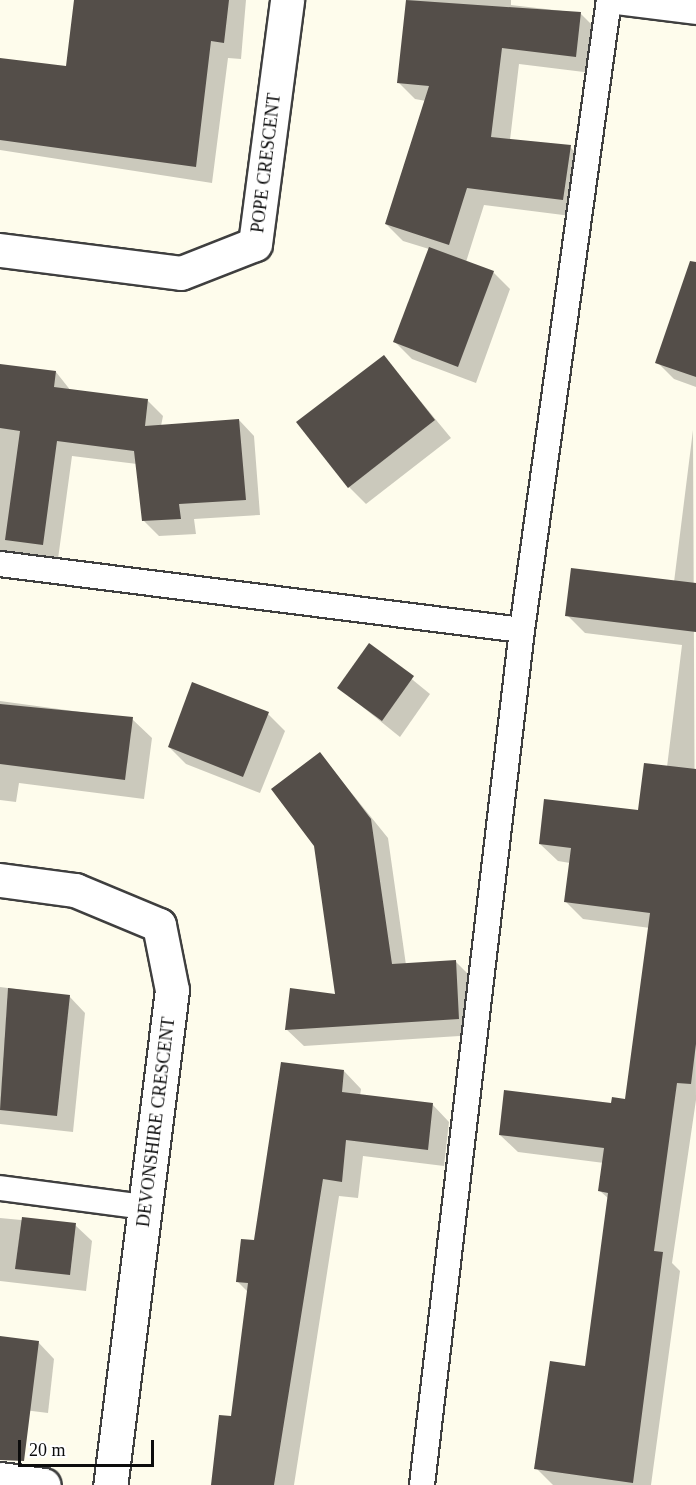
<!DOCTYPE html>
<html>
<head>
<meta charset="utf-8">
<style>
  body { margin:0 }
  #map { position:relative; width:696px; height:1485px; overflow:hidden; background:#fefcec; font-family:"Times New Roman",serif }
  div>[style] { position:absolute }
  .shadow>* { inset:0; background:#0003 }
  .building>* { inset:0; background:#544e49 }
  .roads { filter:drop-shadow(2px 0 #3f3f3f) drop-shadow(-2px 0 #3f3f3f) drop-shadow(0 2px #3f3f3f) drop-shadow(0 -2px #3f3f3f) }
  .service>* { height:24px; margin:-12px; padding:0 12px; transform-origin:12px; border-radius:12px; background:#fff }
  .minor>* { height:33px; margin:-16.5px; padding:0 16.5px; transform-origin:16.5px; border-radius:16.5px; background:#fff }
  span { translate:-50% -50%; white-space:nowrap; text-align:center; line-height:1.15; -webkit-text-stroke:6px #fff; paint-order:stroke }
  .street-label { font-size:18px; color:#0c0c0c }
  .scale { position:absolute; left:18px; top:1440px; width:136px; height:27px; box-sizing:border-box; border:3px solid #0c0c0c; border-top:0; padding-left:8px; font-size:18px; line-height:21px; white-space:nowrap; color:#0c0c0c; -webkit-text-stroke:4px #fff; paint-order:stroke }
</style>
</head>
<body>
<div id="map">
  <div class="shadow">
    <i style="clip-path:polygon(76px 0,246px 0,241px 59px,228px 58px,212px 183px,0 150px,0 60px,67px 68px)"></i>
    <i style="clip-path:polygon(407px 0,511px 0,511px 5px,580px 13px,598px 31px,592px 73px,519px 64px,510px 140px,570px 147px,587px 164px,579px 217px,484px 205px,466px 262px,493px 272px,510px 289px,476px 383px,412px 359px,395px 342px,429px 249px,403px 241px,386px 224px,426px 101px,415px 99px,398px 82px)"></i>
    <i style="clip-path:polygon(696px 284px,696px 387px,674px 379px,657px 362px)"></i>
    <i style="clip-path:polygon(384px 357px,451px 438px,366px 504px,349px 487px)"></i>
    <i style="clip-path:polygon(0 365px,56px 372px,71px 391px,147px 400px,163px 416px,161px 426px,239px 420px,254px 436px,260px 515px,194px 519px,196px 534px,159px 536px,144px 521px,137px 464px,72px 456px,58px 559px,0 552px)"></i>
    <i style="clip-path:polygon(693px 430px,696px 1100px,672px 1263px,680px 1271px,651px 1485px,553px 1485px,536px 1468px,586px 1368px,609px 1199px,600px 1191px,604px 1163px,518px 1152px,500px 1135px,626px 1100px,650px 928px,583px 919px,566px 902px,570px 863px,558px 861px,540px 844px,640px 812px,667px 767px,682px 645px,585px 633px,567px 615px,674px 582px)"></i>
    <i style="clip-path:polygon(370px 645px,430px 694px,400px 737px,339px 688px)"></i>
    <i style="clip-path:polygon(0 701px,132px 719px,152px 738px,144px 799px,19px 783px,16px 802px,0 800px)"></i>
    <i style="clip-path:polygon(268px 714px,285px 731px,260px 793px,186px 764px,169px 747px)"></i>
    <i style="clip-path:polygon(320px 754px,388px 838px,406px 965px,456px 962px,473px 979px,475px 1035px,304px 1046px,286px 1029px,337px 995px)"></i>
    <i style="clip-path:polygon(0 987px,69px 996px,85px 1013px,73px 1132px,0 1124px)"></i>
    <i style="clip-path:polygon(344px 1071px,361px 1089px,360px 1096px,432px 1104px,449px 1122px,444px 1166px,363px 1156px,358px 1198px,339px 1196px,294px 1485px,212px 1485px,233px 1418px,248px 1292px,237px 1281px)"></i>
    <i style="clip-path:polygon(0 1218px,75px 1225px,92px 1241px,86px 1291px,0 1281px)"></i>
    <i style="clip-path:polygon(0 1338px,38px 1342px,54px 1359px,48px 1413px,0 1407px)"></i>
  </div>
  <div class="building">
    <i style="clip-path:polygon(74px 0,229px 0,224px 43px,211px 41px,196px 167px,0 140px,0 58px,66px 66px)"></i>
    <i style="clip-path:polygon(406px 0,581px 12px,576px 57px,502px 48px,491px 137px,571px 145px,563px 200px,467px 188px,449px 245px,385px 224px,429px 86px,397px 83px)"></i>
    <i style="clip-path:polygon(429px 247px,494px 271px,458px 367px,393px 342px)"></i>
    <i style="clip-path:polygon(690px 261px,696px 262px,696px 377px,655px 363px)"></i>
    <i style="clip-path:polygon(384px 355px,435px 420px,348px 488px,296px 422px)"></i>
    <i style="clip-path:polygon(0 364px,56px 371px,54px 387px,148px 399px,145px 426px,239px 419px,246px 500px,179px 504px,181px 519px,142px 521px,134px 451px,57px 441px,43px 545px,5px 540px,20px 431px,0 428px)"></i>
    <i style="clip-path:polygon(571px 568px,696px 583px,696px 632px,565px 616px)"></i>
    <i style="clip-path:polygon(369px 643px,414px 676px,382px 721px,337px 688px)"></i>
    <i style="clip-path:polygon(192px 682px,269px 712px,243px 777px,168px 747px)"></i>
    <i style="clip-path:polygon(0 704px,133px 717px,125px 780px,0 764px)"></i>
    <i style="clip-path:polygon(320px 752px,371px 819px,392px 964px,456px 960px,459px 1019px,285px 1030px,290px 988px,335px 994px,314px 846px,271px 789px)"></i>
    <i style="clip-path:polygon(644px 763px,696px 769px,696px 1044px,691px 1084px,677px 1083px,654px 1251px,663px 1252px,633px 1483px,534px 1469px,550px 1361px,585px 1366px,608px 1193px,598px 1191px,604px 1148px,499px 1135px,504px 1090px,611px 1103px,612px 1097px,625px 1099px,650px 913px,564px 902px,571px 848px,539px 844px,544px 799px,638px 810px)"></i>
    <i style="clip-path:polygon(8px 988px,70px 995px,57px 1116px,0 1110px)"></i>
    <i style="clip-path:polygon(281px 1062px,344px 1070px,342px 1092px,433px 1103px,428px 1150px,346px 1140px,342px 1182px,323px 1179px,274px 1485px,211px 1485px,219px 1415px,231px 1416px,248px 1283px,236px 1282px,241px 1239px,254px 1240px)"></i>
    <i style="clip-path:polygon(22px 1217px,76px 1223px,70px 1275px,15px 1269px)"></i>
    <i style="clip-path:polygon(0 1336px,39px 1341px,24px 1461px,0 1460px)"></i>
  </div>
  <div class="roads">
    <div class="service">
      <i style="left:609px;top:1px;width:88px;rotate:7.2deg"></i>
      <i style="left:0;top:564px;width:526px;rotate:7.21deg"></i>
      <i style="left:0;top:1188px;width:146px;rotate:7.5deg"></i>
      <i style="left:422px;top:1485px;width:861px;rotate:-83.33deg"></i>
      <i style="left:522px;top:630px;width:636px;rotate:-82.14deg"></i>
    </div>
    <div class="minor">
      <i style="left:0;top:250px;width:182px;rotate:7.2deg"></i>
      <i style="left:181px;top:273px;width:79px;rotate:-21.4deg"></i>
      <i style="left:255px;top:244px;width:246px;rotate:-82.5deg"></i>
      <i style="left:0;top:880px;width:76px;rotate:7.6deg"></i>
      <i style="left:75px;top:890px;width:91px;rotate:22.6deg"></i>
      <i style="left:159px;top:925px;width:66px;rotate:78.7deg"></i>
      <i style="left:172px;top:990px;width:499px;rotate:97.1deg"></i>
      <i style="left:0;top:1479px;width:44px;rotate:7.8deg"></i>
    </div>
  </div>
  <div class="street-label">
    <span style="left:266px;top:163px;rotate:-83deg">POPE CRESCENT</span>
    <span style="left:156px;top:1122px;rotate:-83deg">DEVONSHIRE CRESCENT</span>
  </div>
  <div class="scale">20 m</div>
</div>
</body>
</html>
